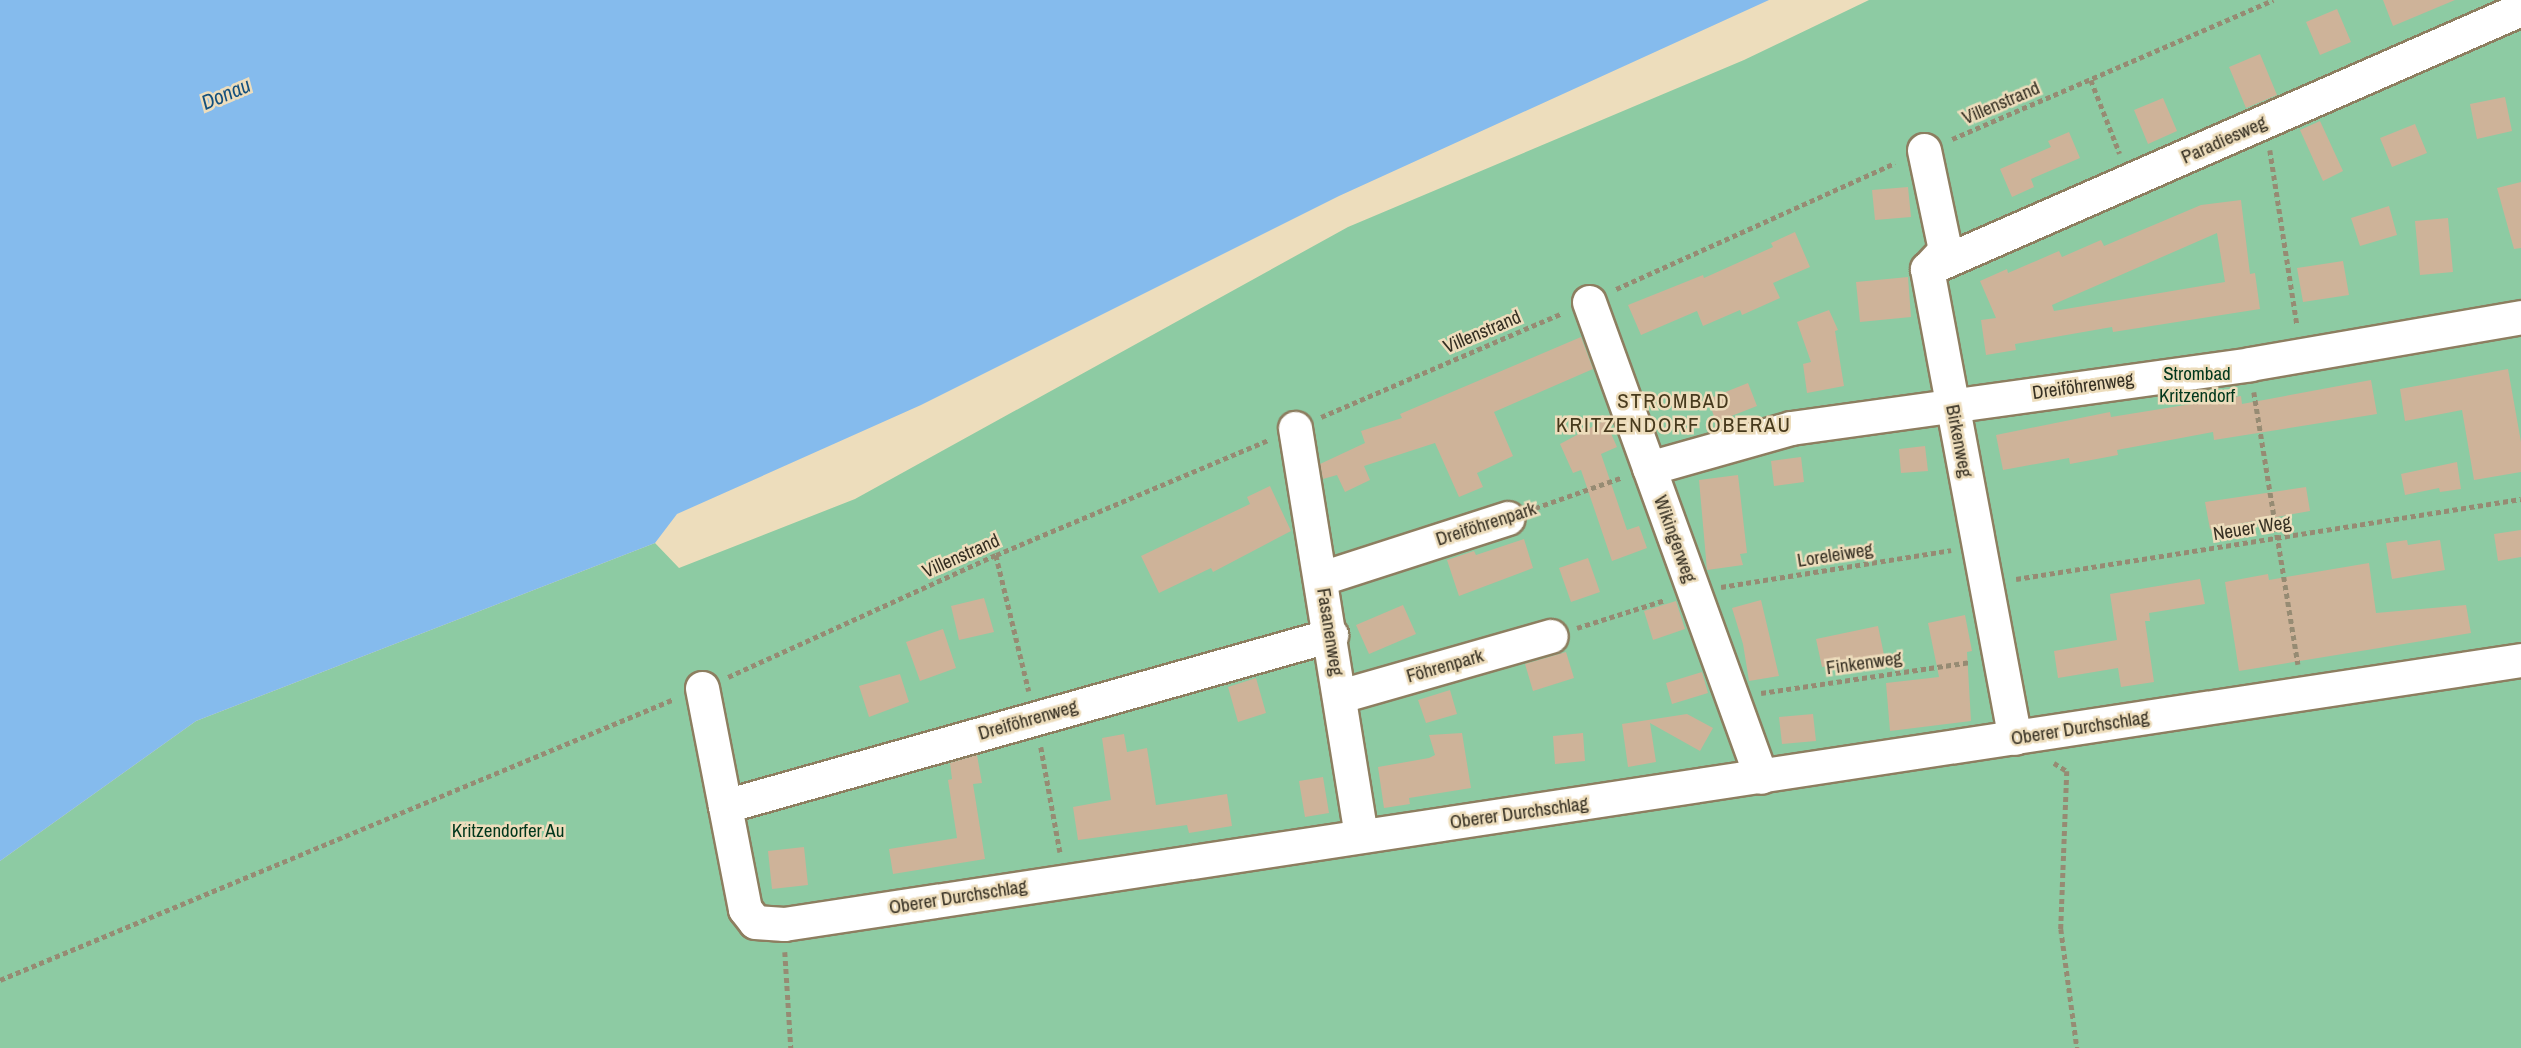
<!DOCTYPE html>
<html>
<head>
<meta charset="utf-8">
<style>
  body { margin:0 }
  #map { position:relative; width:2521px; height:1048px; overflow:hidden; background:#edddbc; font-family:"Archivo Narrow",sans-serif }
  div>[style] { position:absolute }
  .green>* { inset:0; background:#8dcba3 }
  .water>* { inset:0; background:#85bbed }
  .building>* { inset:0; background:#ceb399 }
  .path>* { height:4.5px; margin-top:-2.25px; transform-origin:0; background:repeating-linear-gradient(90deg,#968b73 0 5px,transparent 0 8.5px) }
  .roads { filter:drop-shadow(2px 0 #8d7e60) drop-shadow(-2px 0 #8d7e60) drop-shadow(0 2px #8d7e60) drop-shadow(0 -2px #8d7e60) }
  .minor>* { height:33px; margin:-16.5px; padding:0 16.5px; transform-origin:16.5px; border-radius:16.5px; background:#fff }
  span { translate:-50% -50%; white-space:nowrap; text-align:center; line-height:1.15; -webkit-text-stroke:5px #edddbc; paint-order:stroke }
  .street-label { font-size:19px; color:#352f22 }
  .park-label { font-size:19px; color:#00371c }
  .water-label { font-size:21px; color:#124f7d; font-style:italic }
  .neighbourhood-label { font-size:21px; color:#473a1d; letter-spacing:2px }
</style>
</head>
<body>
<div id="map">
  <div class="green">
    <i style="clip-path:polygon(1869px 0,2521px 0,2521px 1048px,0 1048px,0 861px,196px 721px,655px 543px,679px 568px,855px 499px,1348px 227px,1744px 60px)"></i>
  </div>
  <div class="water">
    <i style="clip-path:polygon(0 0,1769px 0,1339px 196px,921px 405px,677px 514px,655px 543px,196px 721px,0 861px)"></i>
  </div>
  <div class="building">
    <i style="clip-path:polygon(2383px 0,2455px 0,2393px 26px)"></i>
    <i style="clip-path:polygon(2337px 9px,2351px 42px,2320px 55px,2306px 22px)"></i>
    <i style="clip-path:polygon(2260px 54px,2277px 95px,2246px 108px,2229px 67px)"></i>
    <i style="clip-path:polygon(2505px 97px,2512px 131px,2477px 139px,2470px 104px)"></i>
    <i style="clip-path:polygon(2163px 98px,2177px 131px,2148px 144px,2134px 110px)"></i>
    <i style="clip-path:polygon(2320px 121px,2343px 171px,2323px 181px,2300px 130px)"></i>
    <i style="clip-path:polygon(2415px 124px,2427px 153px,2392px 167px,2380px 138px)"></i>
    <i style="clip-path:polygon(2069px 132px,2080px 158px,2031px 179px,2034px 187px,2012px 197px,2000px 169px,2051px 147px,2048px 141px)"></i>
    <i style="clip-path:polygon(2521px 182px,2521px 248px,2514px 249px,2497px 188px)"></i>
    <i style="clip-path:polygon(1908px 187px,1911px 217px,1875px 220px,1872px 190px)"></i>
    <i style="clip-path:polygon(evenodd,2241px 200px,2250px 274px,2255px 273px,2260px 309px,2113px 332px,2112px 327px,2015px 344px,2016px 350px,1986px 355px,1981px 320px,1996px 318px,1980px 281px,2007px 269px,2008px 273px,2059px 251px,2062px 257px,2101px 240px,2104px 246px,2201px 205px,2241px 200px,2217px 233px,2225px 282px,2054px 311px,2052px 305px,2217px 233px)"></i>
    <i style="clip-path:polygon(2389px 206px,2397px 235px,2360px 246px,2351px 218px)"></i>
    <i style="clip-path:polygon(2448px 218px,2453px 272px,2420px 275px,2415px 221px)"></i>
    <i style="clip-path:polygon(1795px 232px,1810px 267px,1773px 283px,1780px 298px,1742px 315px,1740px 310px,1703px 326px,1697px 311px,1641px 335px,1628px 305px,1703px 275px,1704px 278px,1773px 247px,1771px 243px)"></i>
    <i style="clip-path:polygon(2343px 261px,2349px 295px,2303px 302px,2297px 268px)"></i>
    <i style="clip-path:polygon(1908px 277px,1911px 317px,1860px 322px,1856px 282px)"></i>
    <i style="clip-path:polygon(1829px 310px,1838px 330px,1835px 331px,1844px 386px,1807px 393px,1803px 364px,1811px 362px,1797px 322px)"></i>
    <i style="clip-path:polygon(1581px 337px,1593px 369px,1494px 412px,1513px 456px,1477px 473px,1483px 487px,1459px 497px,1435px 443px,1364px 466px,1370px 480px,1345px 492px,1337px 475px,1323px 479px,1320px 464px,1365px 443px,1361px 431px,1402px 418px,1400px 414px)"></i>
    <i style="clip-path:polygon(2508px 369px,2521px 442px,2521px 472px,2474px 480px,2462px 410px,2405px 421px,2400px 389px)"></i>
    <i style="clip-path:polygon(2371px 380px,2377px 414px,2214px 440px,2213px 432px,2117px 450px,2118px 455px,2070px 464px,2069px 458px,2003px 470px,1996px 435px,2110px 412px,2111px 417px,2241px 396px,2242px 404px)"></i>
    <i style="clip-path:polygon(1748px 383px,1757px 406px,1716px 422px,1708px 399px)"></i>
    <i style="clip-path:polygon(1605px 420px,1617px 447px,1601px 454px,1627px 530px,1639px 526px,1647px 548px,1612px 561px,1581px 470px,1573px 473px,1560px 444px)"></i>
    <i style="clip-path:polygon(1925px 446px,1928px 471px,1901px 473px,1899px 449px)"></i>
    <i style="clip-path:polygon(1801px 457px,1804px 482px,1774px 486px,1771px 461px)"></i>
    <i style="clip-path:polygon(2457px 462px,2461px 489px,2440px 492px,2439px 488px,2405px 495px,2401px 474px)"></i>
    <i style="clip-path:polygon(1738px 475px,1747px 553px,1740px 554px,1743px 565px,1707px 570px,1699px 480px)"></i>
    <i style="clip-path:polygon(1270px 486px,1291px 531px,1213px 572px,1211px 568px,1159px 593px,1141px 556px,1250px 504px,1247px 497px)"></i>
    <i style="clip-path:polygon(2306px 487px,2310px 511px,2210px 529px,2205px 502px)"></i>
    <i style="clip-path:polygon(2521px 530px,2521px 557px,2498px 561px,2494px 534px)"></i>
    <i style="clip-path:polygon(1524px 539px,1533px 568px,1459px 596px,1447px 560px,1474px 551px,1476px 555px)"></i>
    <i style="clip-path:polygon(2407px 540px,2408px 545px,2440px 540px,2445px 570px,2392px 579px,2386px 543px)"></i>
    <i style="clip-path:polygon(1588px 558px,1600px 592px,1571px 602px,1559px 568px)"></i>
    <i style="clip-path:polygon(2369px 563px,2376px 613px,2466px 605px,2471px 633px,2239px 671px,2225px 582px,2268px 574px,2269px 580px)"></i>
    <i style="clip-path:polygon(2200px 579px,2205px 604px,2149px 613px,2150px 621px,2145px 621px,2154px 682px,2121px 687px,2118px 668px,2058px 678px,2054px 651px,2117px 640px,2110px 594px)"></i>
    <i style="clip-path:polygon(984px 598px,994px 632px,959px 640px,951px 606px)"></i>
    <i style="clip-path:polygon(1761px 600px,1779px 676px,1749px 681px,1743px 644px,1732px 608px)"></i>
    <i style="clip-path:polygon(1676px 601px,1685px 629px,1653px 640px,1644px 611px)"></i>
    <i style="clip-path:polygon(1403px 605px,1416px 634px,1369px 654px,1356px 625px)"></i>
    <i style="clip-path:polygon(1965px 615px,1972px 651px,1967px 652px,1971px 721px,1890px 731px,1886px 683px,1939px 677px,1928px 623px)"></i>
    <i style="clip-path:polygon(1878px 626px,1884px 655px,1822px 667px,1816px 639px)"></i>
    <i style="clip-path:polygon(943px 629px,956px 668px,920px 681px,906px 642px)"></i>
    <i style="clip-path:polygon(1566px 652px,1574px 678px,1533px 691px,1525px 664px)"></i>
    <i style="clip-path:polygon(1702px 672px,1708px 693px,1672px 704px,1666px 683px)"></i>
    <i style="clip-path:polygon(900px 674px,909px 702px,869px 717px,859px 686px)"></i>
    <i style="clip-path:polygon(1256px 678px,1266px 713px,1238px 722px,1228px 687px)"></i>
    <i style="clip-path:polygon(1450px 690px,1457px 714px,1426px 723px,1418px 700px)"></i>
    <i style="clip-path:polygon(1687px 714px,1713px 728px,1700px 751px,1650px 723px,1656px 762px,1628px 767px,1622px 724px)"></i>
    <i style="clip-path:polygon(1813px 714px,1816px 741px,1782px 744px,1779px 717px)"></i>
    <i style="clip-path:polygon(1462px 733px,1471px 788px,1409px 798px,1410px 804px,1384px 808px,1378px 767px,1429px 758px,1435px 755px,1429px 735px)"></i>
    <i style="clip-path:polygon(1583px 733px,1585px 761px,1555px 764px,1553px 736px)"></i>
    <i style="clip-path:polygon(1124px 734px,1127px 752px,1147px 748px,1156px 805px,1227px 794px,1232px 826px,1189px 833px,1187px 825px,1078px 840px,1073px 807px,1111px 800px,1102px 738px)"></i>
    <i style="clip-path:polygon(977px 755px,982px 783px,973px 784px,985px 859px,893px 874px,889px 849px,957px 838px,948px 780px,952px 779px,950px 763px)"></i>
    <i style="clip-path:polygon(1323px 777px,1329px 813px,1305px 817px,1299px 781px)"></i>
    <i style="clip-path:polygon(804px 847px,808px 885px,772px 889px,768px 851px)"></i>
  </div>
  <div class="path">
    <i style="left:2091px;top:80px;width:79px;rotate:68.6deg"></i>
    <i style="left:1952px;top:139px;width:350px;rotate:-23.4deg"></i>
    <i style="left:2270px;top:150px;width:177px;rotate:81.2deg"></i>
    <i style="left:1616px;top:289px;width:306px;rotate:-24.3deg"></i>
    <i style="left:2254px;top:392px;width:276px;rotate:80.8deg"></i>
    <i style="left:1321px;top:417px;width:263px;rotate:-23.3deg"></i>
    <i style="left:1535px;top:508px;width:93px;rotate:-19.4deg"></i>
    <i style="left:996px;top:555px;width:140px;rotate:76.4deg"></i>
    <i style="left:2016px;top:579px;width:511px;rotate:-9deg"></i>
    <i style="left:1721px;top:587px;width:233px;rotate:-9.1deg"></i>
    <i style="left:1577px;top:628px;width:92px;rotate:-17.7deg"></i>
    <i style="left:728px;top:677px;width:294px;rotate:-24.5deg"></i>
    <i style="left:996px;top:555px;width:295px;rotate:-22.9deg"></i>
    <i style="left:1761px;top:693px;width:212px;rotate:-8.4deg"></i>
    <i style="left:1041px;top:747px;width:107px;rotate:79.7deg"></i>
    <i style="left:2054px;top:763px;width:15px;rotate:32deg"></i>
    <i style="left:2067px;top:771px;width:158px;rotate:92.2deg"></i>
    <i style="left:2061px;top:929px;width:120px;rotate:82.3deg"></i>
    <i style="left:785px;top:952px;width:96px;rotate:86.4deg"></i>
    <i style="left:0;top:980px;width:730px;rotate:-22.63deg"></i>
  </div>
  <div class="roads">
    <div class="minor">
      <i style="left:1924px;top:150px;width:102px;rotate:78.1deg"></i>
      <i style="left:1945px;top:250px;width:26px;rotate:133deg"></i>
      <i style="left:1927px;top:269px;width:477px;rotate:79.4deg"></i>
      <i style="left:1927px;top:269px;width:648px;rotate:-23.64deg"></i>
      <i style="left:1589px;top:302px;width:505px;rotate:70.09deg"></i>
      <i style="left:1295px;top:428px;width:413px;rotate:80.8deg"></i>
      <i style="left:1649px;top:468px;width:148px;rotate:-15.7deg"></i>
      <i style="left:1791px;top:428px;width:463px;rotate:-7.9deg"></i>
      <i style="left:2250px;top:364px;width:275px;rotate:-9.8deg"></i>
      <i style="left:1322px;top:578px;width:195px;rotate:-17.9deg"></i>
      <i style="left:702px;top:688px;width:225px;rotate:79deg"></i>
      <i style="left:745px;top:909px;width:16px;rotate:52deg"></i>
      <i style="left:755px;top:922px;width:29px;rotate:4deg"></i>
      <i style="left:784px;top:924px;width:1757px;rotate:-8.64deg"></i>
      <i style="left:1340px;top:696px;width:219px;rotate:-15.9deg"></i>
      <i style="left:725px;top:806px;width:630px;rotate:-15.76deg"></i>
    </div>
  </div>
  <div class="street-label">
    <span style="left:2001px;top:103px;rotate:-23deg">Villenstrand</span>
    <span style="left:2224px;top:140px;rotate:-24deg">Paradiesweg</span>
    <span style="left:1482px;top:332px;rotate:-23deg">Villenstrand</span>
    <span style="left:2083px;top:386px;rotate:-8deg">Dreiföhrenweg</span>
    <span style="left:1959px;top:441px;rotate:79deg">Birkenweg</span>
    <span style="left:1486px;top:524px;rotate:-18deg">Dreiföhrenpark</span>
    <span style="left:2252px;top:528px;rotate:-9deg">Neuer Weg</span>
    <span style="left:1675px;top:539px;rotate:70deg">Wikingerweg</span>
    <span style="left:1835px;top:555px;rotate:-9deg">Loreleiweg</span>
    <span style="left:961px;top:556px;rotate:-24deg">Villenstrand</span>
    <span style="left:1330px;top:632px;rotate:81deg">Fasanenweg</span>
    <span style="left:1864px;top:663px;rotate:-8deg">Finkenweg</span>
    <span style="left:1445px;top:666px;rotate:-16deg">Föhrenpark</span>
    <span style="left:1028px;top:720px;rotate:-16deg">Dreiföhrenweg</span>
    <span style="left:2080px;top:728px;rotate:-9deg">Oberer Durchschlag</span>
    <span style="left:1519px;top:813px;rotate:-8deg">Oberer Durchschlag</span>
    <span style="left:958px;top:897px;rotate:-9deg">Oberer Durchschlag</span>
  </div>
  <div class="park-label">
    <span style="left:2197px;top:385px">Strombad<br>Kritzendorf</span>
    <span style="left:508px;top:831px">Kritzendorfer Au</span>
  </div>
  <div class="water-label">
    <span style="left:226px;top:94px;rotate:-23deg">Donau</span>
  </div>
  <div class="neighbourhood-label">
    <span style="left:1674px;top:413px">STROMBAD<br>KRITZENDORF OBERAU</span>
  </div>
</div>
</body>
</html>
